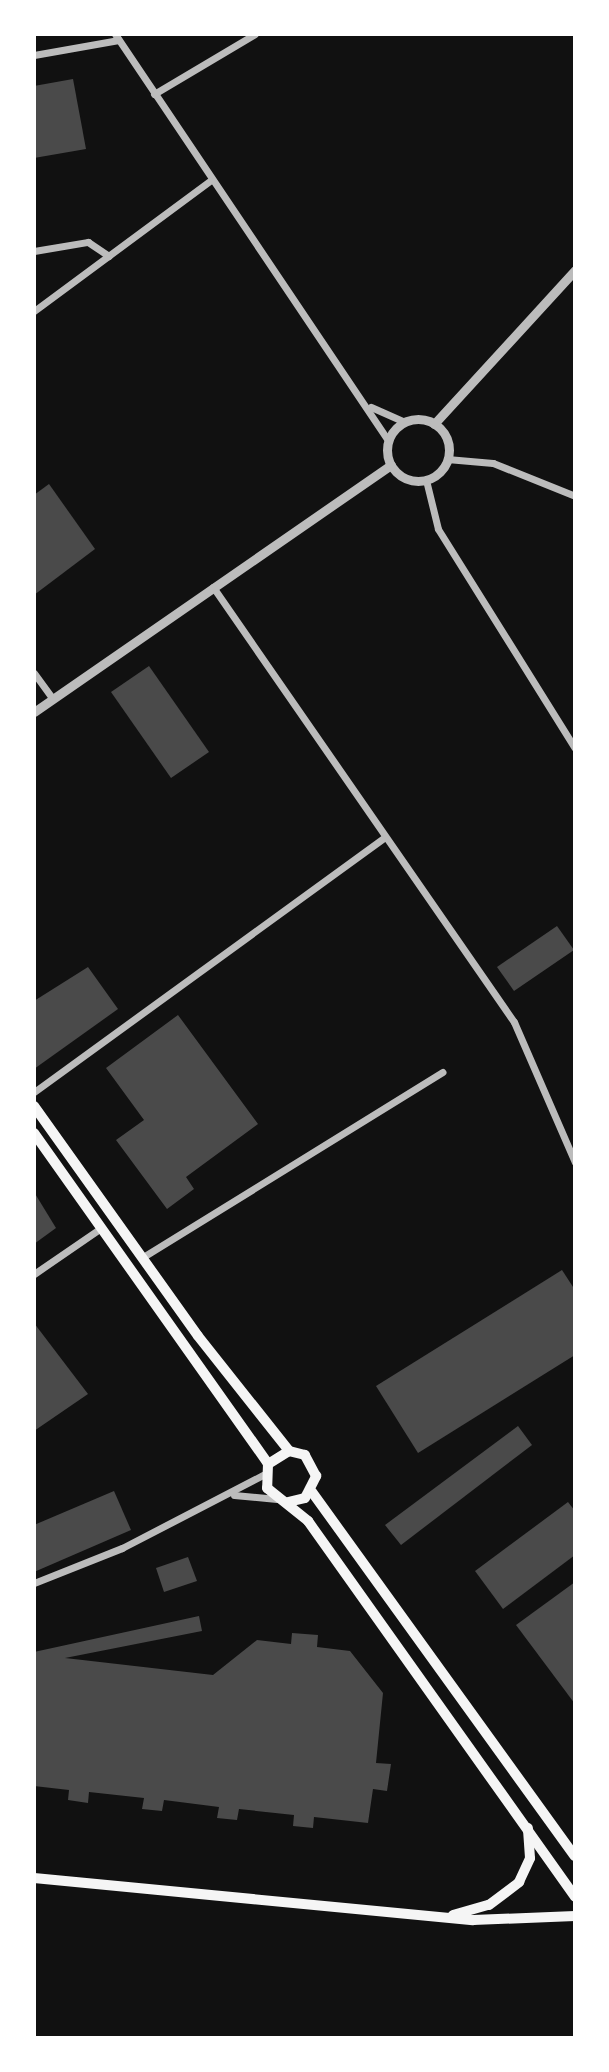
<!DOCTYPE html>
<html>
<head>
<meta charset="utf-8">
<style>
  body { margin:0 }
  #map { position:relative; width:609px; height:2072px; overflow:hidden; background:#111; font-family:"Fira Sans",sans-serif }
  div>[style] { position:absolute }
  .building>* { inset:0; background:#4a4a4a }
  .minor>* { height:7px; margin:-3.5px; padding:0 3.5px; transform-origin:3.5px; border-radius:3.5px; background:#bcbcbc }
  .tertiary>* { height:9px; margin:-4.5px; padding:0 4.5px; transform-origin:4.5px; border-radius:4.5px; background:#bcbcbc }
  .tertiary>.ring { margin:-4.5px; padding:0; box-sizing:content-box; background:none; border:9px solid #bcbcbc; border-radius:50% }
  .secondary>* { height:10px; margin:-5px; padding:0 5px; transform-origin:5px; border-radius:5px; background:#f5f5f5 }
  span { translate:-50% -50%; white-space:nowrap; text-align:center; line-height:1.15; -webkit-text-stroke:6px #fff; paint-order:stroke }
  .frame { position:absolute; inset:0; border:36px solid #fff; pointer-events:none }
</style>
</head>
<body>
<div id="map">
  <div class="building">
    <i style="clip-path:polygon(73px 79px,86px 149px,34px 158px,34px 86px)"></i>
    <i style="clip-path:polygon(49px 484px,95px 549px,34px 595px,34px 495px)"></i>
    <i style="clip-path:polygon(149px 666px,209px 752px,171px 778px,111px 692px)"></i>
    <i style="clip-path:polygon(557px 926px,574px 950px,514px 991px,497px 967px)"></i>
    <i style="clip-path:polygon(88px 967px,118px 1009px,34px 1069px,34px 1001px)"></i>
    <i style="clip-path:polygon(178px 1015px,258px 1124px,186px 1177px,194px 1189px,167px 1209px,116px 1140px,144px 1120px,106px 1068px)"></i>
    <i style="clip-path:polygon(34px 1192px,56px 1228px,34px 1244px)"></i>
    <i style="clip-path:polygon(562px 1270px,575px 1290px,575px 1355px,418px 1453px,376px 1386px)"></i>
    <i style="clip-path:polygon(34px 1323px,88px 1394px,34px 1431px)"></i>
    <i style="clip-path:polygon(518px 1426px,532px 1445px,401px 1545px,385px 1525px)"></i>
    <i style="clip-path:polygon(114px 1491px,131px 1530px,34px 1572px,34px 1525px)"></i>
    <i style="clip-path:polygon(568px 1502px,575px 1511px,575px 1555px,503px 1609px,475px 1571px)"></i>
    <i style="clip-path:polygon(188px 1557px,197px 1581px,164px 1592px,156px 1568px)"></i>
    <i style="clip-path:polygon(575px 1582px,575px 1704px,516px 1625px)"></i>
    <i style="clip-path:polygon(199px 1616px,202px 1631px,65px 1658px,213px 1675px,257px 1640px,291px 1644px,292px 1633px,318px 1635px,317px 1647px,350px 1651px,383px 1693px,376px 1763px,391px 1764px,387px 1791px,373px 1789px,368px 1823px,314px 1817px,313px 1828px,293px 1826px,294px 1815px,239px 1809px,237px 1820px,217px 1818px,219px 1807px,164px 1800px,162px 1811px,142px 1809px,144px 1798px,89px 1792px,88px 1803px,68px 1800px,69px 1790px,34px 1786px,34px 1652px)"></i>
  </div>
  <div class="minor">
    <i style="left:115px;top:34px;width:490px;rotate:56.1deg"></i>
    <i style="left:34px;top:55px;width:86px;rotate:-10deg"></i>
    <i style="left:154px;top:94px;width:117px;rotate:-30.7deg"></i>
    <i style="left:34px;top:251px;width:55px;rotate:-9.5deg"></i>
    <i style="left:88px;top:242px;width:25px;rotate:34deg"></i>
    <i style="left:34px;top:311px;width:219px;rotate:-36.5deg"></i>
    <i style="left:371px;top:407px;width:37px;rotate:24deg"></i>
    <i style="left:447px;top:459px;width:46px;rotate:5deg"></i>
    <i style="left:493px;top:463px;width:88px;rotate:21.9deg"></i>
    <i style="left:426px;top:480px;width:50px;rotate:76.2deg"></i>
    <i style="left:438px;top:529px;width:258px;rotate:58deg"></i>
    <i style="left:213px;top:587px;width:529px;rotate:55.32deg"></i>
    <i style="left:514px;top:1022px;width:153px;rotate:66.5deg"></i>
    <i style="left:34px;top:673px;width:32px;rotate:54deg"></i>
    <i style="left:34px;top:1092px;width:432px;rotate:-36deg"></i>
    <i style="left:143px;top:1257px;width:352px;rotate:-31.7deg"></i>
    <i style="left:34px;top:1274px;width:81px;rotate:-34.5deg"></i>
    <i style="left:234px;top:1495px;width:43px;rotate:5.3deg"></i>
    <i style="left:34px;top:1583px;width:95px;rotate:-21.7deg"></i>
    <i style="left:122px;top:1548px;width:161px;rotate:-27.4deg"></i>
  </div>
  <div class="tertiary">
    <i class="ring" style="left:387px;top:419px;width:53px;height:53px"></i>
    <i style="left:434px;top:424px;width:209px;rotate:-47.5deg"></i>
    <i style="left:34px;top:712px;width:434px;rotate:-34.7deg"></i>
  </div>
  <div class="secondary">
    <i style="left:34px;top:1106px;width:282px;rotate:54.5deg"></i>
    <i style="left:198px;top:1336px;width:147px;rotate:51.6deg"></i>
    <i style="left:34px;top:1133px;width:405px;rotate:54.7deg"></i>
    <i style="left:312px;top:1492px;width:449px;rotate:54.2deg"></i>
    <i style="left:288px;top:1502px;width:17px;rotate:-13deg"></i>
    <i style="left:305px;top:1498px;width:25px;rotate:-63deg"></i>
    <i style="left:316px;top:1476px;width:24px;rotate:-118deg"></i>
    <i style="left:305px;top:1455px;width:16px;rotate:-166deg"></i>
    <i style="left:289px;top:1451px;width:25px;rotate:148deg"></i>
    <i style="left:268px;top:1464px;width:24px;rotate:92deg"></i>
    <i style="left:267px;top:1488px;width:53px;rotate:38.8deg"></i>
    <i style="left:308px;top:1521px;width:461px;rotate:54.6deg"></i>
    <i style="left:34px;top:1878px;width:441px;rotate:5.5deg"></i>
    <i style="left:473px;top:1920px;width:102px;rotate:-2.2deg"></i>
    <i style="left:453px;top:1915px;width:37px;rotate:-16deg"></i>
    <i style="left:489px;top:1905px;width:38px;rotate:-37deg"></i>
    <i style="left:519px;top:1882px;width:26px;rotate:-65deg"></i>
    <i style="left:530px;top:1858px;width:30px;rotate:-94deg"></i>
  </div>
  <div class="frame"></div>
</div>
</body>
</html>
